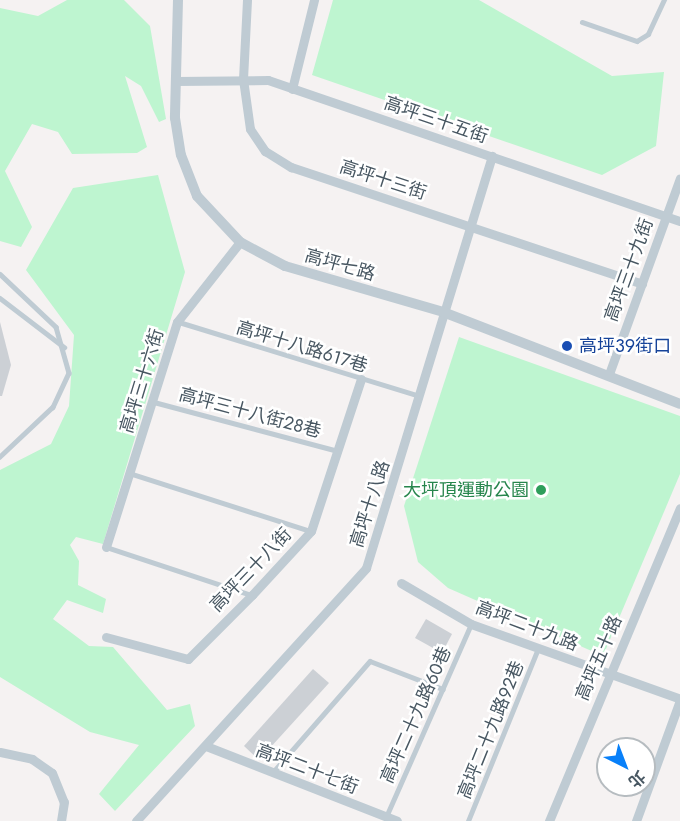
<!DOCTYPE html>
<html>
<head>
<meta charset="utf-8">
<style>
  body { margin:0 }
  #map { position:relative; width:680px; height:821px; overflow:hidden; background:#f5f2f2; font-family:Jost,"Noto Sans TC",sans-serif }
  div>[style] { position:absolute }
  .green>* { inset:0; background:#bef5d0 }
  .building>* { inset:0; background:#ccd0d5 }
  .service>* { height:4.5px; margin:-2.25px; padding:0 2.25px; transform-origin:2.25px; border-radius:2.25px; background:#bfcbd3 }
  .minor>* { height:9px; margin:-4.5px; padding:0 4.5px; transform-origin:4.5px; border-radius:4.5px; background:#bfcbd3 }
  .tertiary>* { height:10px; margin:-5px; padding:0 5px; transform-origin:5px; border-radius:5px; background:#bfcbd3 }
  .dots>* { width:16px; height:16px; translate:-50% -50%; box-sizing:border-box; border:3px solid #fff; border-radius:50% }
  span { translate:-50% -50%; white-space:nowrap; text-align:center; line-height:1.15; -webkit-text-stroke:5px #fff; paint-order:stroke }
  .street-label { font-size:18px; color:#485762 }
  .transit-label { font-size:18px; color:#164399 }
  .left { translate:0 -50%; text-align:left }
  .leisure-label { font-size:18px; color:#27864d }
  .right { translate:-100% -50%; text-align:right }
  .north { position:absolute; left:596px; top:737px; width:60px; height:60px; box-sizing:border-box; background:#fff; border:2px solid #b6bcc0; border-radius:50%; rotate:138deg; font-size:16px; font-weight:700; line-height:24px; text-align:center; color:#485762 }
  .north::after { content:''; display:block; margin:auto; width:21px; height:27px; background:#0880f9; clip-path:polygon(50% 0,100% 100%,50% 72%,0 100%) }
</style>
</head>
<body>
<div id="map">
  <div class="green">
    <i style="clip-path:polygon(67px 0,124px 0,150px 26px,166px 119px,159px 122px,141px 86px,125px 76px,147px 147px,137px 153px,72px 154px,58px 132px,32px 124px,5px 171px,32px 227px,21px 247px,0 241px,0 8px,38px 16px)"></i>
    <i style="clip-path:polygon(333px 0,479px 0,612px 76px,664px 72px,656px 146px,602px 175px,312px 75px)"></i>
    <i style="clip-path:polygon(158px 175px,185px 272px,103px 544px,76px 537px,70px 545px,79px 561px,78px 585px,106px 599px,103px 613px,67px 600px,53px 619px,89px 646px,113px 647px,167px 710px,190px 704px,195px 726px,115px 811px,99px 794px,139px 745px,90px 732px,0 677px,0 470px,51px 444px,69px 406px,74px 335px,26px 270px,73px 188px)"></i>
    <i style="clip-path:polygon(459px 337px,680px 416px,680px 474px,603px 656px,448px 588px,418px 562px,404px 506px)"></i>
  </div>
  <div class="building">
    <i style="clip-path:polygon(0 322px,11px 365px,2px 396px,0 396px)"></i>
    <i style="clip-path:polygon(426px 619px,452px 634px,442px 653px,415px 638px)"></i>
    <i style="clip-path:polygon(313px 669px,329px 683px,259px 760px,244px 746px)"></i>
  </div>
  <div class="service">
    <i style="left:582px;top:22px;width:58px;rotate:19.1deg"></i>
    <i style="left:637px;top:41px;width:13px;rotate:-32deg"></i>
    <i style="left:648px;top:34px;width:38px;rotate:-65deg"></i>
    <i style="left:0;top:274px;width:77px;rotate:43.4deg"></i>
    <i style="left:56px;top:327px;width:48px;rotate:74.2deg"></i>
    <i style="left:69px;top:373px;width:38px;rotate:115deg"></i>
    <i style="left:53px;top:407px;width:73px;rotate:136.7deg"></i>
    <i style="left:0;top:298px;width:81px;rotate:37.4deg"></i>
    <i style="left:179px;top:322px;width:252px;rotate:17.1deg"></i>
    <i style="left:154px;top:402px;width:190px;rotate:14.9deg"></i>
    <i style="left:132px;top:474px;width:188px;rotate:17.7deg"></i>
    <i style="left:106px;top:547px;width:153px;rotate:18.3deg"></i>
    <i style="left:273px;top:772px;width:147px;rotate:-48.9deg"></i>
    <i style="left:370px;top:661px;width:78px;rotate:21deg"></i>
    <i style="left:386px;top:817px;width:211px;rotate:-66.2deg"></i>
    <i style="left:468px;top:821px;width:186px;rotate:-67.9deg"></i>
  </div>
  <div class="minor">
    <i style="left:247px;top:0;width:79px;rotate:92.9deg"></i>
    <i style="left:243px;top:79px;width:50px;rotate:82deg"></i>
    <i style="left:250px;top:129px;width:27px;rotate:56deg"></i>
    <i style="left:265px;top:151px;width:31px;rotate:32deg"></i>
    <i style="left:291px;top:167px;width:370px;rotate:18.4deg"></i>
    <i style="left:176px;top:81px;width:92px;rotate:-0.6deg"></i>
    <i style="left:268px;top:80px;width:435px;rotate:18.9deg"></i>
    <i style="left:292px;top:89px;width:92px;rotate:-76.1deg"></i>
    <i style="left:609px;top:374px;width:208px;rotate:-70.1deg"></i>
    <i style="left:106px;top:547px;width:236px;rotate:-72.5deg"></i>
    <i style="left:177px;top:322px;width:102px;rotate:-51.8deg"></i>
    <i style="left:401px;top:583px;width:81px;rotate:30.4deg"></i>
    <i style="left:471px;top:624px;width:222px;rotate:19.7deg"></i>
    <i style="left:106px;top:637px;width:85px;rotate:15deg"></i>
    <i style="left:188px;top:659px;width:91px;rotate:-45deg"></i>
    <i style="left:252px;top:595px;width:87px;rotate:-47.3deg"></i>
    <i style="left:311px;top:531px;width:160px;rotate:-71.8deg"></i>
    <i style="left:206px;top:746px;width:205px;rotate:21.4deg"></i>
    <i style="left:0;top:752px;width:33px;rotate:12deg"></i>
    <i style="left:32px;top:759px;width:24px;rotate:35deg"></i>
    <i style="left:52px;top:773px;width:31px;rotate:68deg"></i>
    <i style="left:64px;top:802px;width:19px;rotate:99deg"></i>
    <i style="left:136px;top:821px;width:342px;rotate:-47.7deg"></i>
    <i style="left:366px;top:568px;width:431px;rotate:-73deg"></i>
    <i style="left:549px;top:821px;width:339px;rotate:-67.3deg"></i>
    <i style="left:636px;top:821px;width:129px;rotate:-70deg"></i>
  </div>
  <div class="tertiary">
    <i style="left:178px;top:0;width:118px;rotate:91.5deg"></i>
    <i style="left:175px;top:118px;width:37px;rotate:81deg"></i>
    <i style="left:181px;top:155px;width:44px;rotate:68.7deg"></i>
    <i style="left:197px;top:196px;width:63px;rotate:46.9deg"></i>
    <i style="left:240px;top:242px;width:51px;rotate:28.1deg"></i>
    <i style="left:285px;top:266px;width:165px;rotate:16.2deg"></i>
    <i style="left:443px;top:312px;width:254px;rotate:21.2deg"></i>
  </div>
  <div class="dots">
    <i style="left:567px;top:346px;background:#1a4fb4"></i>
    <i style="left:541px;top:490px;background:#2e9e5b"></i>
  </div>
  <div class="street-label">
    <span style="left:436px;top:120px;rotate:19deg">高坪三十五街</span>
    <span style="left:383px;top:180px;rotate:18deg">高坪十三街</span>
    <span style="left:340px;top:265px;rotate:16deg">高坪七路</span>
    <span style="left:629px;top:270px;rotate:-70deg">高坪三十九街</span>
    <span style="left:302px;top:347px;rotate:17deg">高坪十八路617巷</span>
    <span style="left:142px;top:381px;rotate:-73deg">高坪三十六街</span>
    <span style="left:250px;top:413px;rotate:15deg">高坪三十八街28巷</span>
    <span style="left:370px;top:504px;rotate:-72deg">高坪十八路</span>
    <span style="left:251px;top:570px;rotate:-46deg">高坪三十八街</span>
    <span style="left:527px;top:626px;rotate:21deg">高坪二十九路</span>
    <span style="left:599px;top:658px;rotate:-67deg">高坪五十路</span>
    <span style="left:416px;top:715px;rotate:-66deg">高坪二十九路60巷</span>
    <span style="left:491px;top:730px;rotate:-68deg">高坪二十九路92巷</span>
    <span style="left:307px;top:769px;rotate:21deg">高坪二十七街</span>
  </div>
  <div class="transit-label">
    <span class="left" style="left:579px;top:346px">高坪39街口</span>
  </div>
  <div class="leisure-label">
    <span class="right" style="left:529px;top:490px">大坪頂運動公園</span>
  </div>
  <div class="north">北</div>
</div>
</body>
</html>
